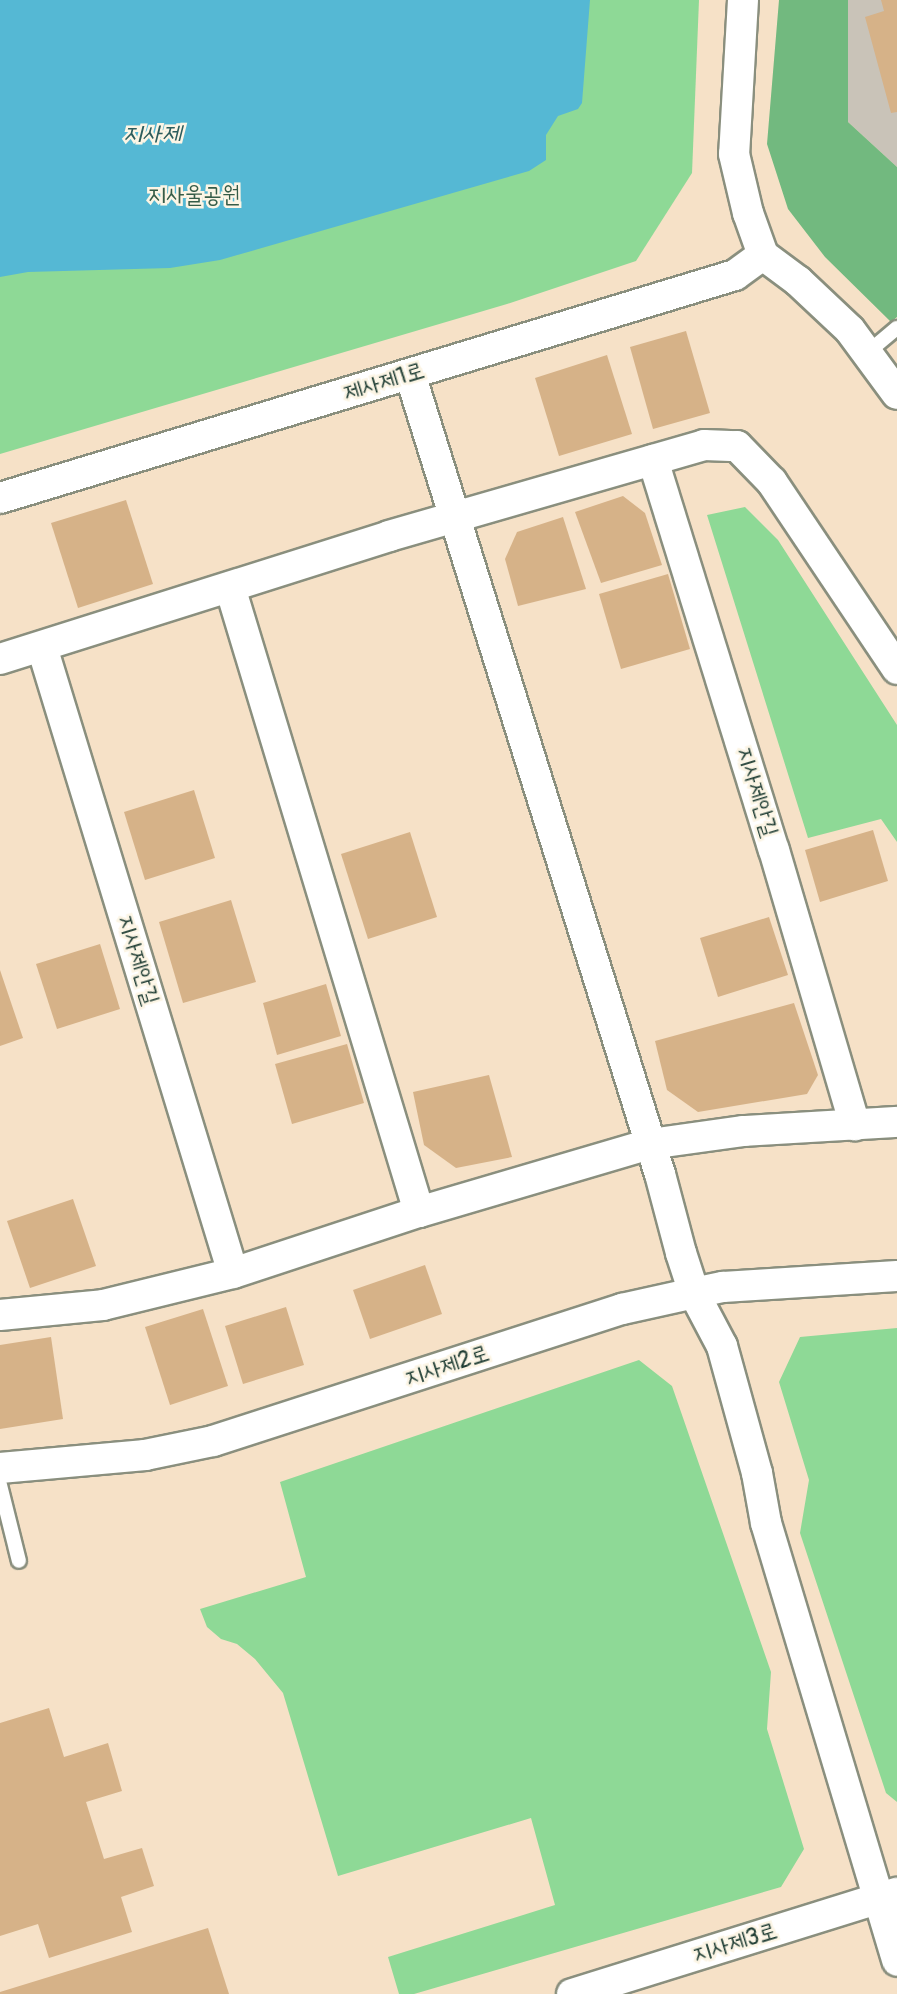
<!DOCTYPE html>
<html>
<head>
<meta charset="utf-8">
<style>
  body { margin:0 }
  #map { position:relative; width:897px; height:1994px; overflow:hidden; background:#f6e1c7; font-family:Pangolin,"Poor Story",sans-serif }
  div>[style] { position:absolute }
  .industrial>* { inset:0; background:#c9c3b8 }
  .green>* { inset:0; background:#8ed996 }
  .forest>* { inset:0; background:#72b97f }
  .water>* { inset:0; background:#55b8d4 }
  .building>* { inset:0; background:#d6b288 }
  .roads { filter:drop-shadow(2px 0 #8a8f7e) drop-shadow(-2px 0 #8a8f7e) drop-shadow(0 2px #8a8f7e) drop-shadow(0 -2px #8a8f7e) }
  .lane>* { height:14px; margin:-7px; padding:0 7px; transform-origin:7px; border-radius:7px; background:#fff }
  .street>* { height:30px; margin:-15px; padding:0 15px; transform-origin:15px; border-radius:15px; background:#fff }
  span { translate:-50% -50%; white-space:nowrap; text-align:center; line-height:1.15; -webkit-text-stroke:5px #fcf5e5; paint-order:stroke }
  .park-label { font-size:23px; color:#355c48 }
  .street-label { font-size:23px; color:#1f3d34 }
  .water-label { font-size:24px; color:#2c5c5c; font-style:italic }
</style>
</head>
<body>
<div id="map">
  <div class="industrial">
    <i style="clip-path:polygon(848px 0,897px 0,897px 167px,848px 122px)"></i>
  </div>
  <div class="green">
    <i style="clip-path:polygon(0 0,699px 0,692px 173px,636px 261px,507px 304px,0 454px)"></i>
    <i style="clip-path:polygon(745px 507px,778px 540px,897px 725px,897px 842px,881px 819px,808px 838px,707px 515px)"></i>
    <i style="clip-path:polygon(897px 1328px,897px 1802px,886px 1793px,800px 1533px,809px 1480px,779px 1382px,800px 1337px)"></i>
    <i style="clip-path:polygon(639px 1360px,672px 1386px,771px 1672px,767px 1729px,804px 1849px,781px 1887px,414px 1994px,399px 1994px,388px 1957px,555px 1905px,531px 1818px,338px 1876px,283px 1693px,255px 1659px,237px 1644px,221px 1639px,207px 1627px,200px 1609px,306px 1577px,280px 1482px)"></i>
  </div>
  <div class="forest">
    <i style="clip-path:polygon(779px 0,848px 0,848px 122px,897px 167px,897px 317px,891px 322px,825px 257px,788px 209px,767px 144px)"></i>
  </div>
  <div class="water">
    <i style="clip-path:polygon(0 0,590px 0,582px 103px,578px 109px,558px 116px,546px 135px,546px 160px,529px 171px,220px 260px,170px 268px,28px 272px,0 277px)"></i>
  </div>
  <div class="building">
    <i style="clip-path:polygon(881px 0,897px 0,897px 112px,891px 113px,865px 17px,884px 11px)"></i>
    <i style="clip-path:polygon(686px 331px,710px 413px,653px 429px,630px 347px)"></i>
    <i style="clip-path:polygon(607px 355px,632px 434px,559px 456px,535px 378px)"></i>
    <i style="clip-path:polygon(623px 496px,645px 513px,662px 565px,601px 583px,575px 512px)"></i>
    <i style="clip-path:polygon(126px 500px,153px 584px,78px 608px,51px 523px)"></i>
    <i style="clip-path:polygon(563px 517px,586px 589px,518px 606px,505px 559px,517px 532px)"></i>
    <i style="clip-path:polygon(668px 574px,690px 649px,621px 669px,599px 594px)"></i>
    <i style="clip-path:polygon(194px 790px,215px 858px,145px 880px,124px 812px)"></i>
    <i style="clip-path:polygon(873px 830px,888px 881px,820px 902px,805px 850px)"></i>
    <i style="clip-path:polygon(410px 832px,437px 917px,368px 939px,341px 854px)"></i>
    <i style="clip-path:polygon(231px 900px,256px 982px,183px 1003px,159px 922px)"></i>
    <i style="clip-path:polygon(769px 917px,788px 975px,718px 997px,700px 938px)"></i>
    <i style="clip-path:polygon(100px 944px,120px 1009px,57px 1029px,36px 964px)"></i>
    <i style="clip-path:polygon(0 970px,23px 1038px,0 1046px)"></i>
    <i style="clip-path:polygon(326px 984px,341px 1036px,277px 1055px,263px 1003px)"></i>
    <i style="clip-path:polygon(794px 1003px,818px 1075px,807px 1094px,698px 1112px,667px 1090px,655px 1041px)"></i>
    <i style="clip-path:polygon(347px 1044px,364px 1103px,292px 1124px,275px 1064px)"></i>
    <i style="clip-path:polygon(489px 1075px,512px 1157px,456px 1168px,424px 1145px,413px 1092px)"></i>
    <i style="clip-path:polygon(73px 1199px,96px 1266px,30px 1288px,7px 1221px)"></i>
    <i style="clip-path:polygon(425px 1265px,442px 1314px,370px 1339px,353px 1290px)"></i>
    <i style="clip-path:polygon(286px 1307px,304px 1365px,243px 1384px,225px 1326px)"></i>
    <i style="clip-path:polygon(203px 1309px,228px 1386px,170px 1405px,145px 1327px)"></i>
    <i style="clip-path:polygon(51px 1337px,63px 1419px,0 1429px,0 1345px)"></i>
    <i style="clip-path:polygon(49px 1708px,64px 1757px,108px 1743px,122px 1791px,86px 1802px,104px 1859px,142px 1848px,154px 1886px,121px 1897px,132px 1932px,49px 1958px,38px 1924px,0 1936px,0 1723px)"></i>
    <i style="clip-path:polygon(208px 1928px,229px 1994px,0 1994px,0 1992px)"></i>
  </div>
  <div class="roads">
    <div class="lane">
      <i style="left:867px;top:353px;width:39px;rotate:-40deg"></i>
      <i style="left:0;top:1485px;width:78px;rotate:76deg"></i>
    </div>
    <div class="street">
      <i style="left:743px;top:0;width:154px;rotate:93.3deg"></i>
      <i style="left:734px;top:154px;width:61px;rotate:76.7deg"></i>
      <i style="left:748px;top:213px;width:45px;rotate:70.3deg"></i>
      <i style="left:763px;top:255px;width:44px;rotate:36.6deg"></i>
      <i style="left:798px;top:281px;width:71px;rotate:43.3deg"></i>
      <i style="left:850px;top:330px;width:79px;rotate:53.7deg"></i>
      <i style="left:410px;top:374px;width:838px;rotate:72.65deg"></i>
      <i style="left:660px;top:1174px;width:82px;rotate:75.1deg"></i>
      <i style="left:681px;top:1253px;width:42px;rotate:72deg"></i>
      <i style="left:694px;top:1293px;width:60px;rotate:62.2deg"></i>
      <i style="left:722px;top:1346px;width:132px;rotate:74.6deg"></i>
      <i style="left:757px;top:1473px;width:51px;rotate:79.8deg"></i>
      <i style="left:766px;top:1523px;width:457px;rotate:73.3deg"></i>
      <i style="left:653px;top:460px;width:408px;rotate:72.8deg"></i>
      <i style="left:774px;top:850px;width:287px;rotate:73.6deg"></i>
      <i style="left:0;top:498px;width:768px;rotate:-16.88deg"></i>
      <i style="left:735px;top:275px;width:34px;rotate:-36deg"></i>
      <i style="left:230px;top:587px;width:653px;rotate:73.17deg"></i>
      <i style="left:42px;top:647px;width:654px;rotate:73.03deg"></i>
      <i style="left:0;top:659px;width:408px;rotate:-17.5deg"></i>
      <i style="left:389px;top:536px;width:328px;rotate:-16.1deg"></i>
      <i style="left:704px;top:445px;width:33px;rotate:2deg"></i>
      <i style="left:737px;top:446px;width:50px;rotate:45.8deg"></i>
      <i style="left:772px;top:482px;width:225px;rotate:56.2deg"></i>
      <i style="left:0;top:1315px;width:103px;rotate:-5.5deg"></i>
      <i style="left:103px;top:1305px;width:134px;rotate:-13.8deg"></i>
      <i style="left:233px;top:1273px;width:196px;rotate:-18.2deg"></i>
      <i style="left:419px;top:1212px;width:241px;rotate:-16.4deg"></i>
      <i style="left:650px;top:1144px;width:95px;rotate:-7.9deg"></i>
      <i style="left:744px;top:1131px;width:153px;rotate:-3.4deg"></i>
      <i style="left:0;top:1468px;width:146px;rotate:-5.1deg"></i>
      <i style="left:145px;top:1455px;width:69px;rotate:-11.6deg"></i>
      <i style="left:213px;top:1441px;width:430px;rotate:-17.9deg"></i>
      <i style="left:622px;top:1309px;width:74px;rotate:-12.5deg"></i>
      <i style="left:694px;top:1293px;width:30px;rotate:-12deg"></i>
      <i style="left:723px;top:1287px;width:174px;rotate:-3.6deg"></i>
      <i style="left:572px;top:1994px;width:340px;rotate:-17.3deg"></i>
    </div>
  </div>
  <div class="park-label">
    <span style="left:194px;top:195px">지사울공원</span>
  </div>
  <div class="street-label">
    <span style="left:384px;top:382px;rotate:-17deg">제사제1로</span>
    <span style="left:757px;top:792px;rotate:73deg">지사제안길</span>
    <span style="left:138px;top:960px;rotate:73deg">지사제안길</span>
    <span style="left:447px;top:1366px;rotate:-18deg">지사제2로</span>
    <span style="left:735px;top:1943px;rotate:-17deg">지사제3로</span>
  </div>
  <div class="water-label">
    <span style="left:152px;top:134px">지사제</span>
  </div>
</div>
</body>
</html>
